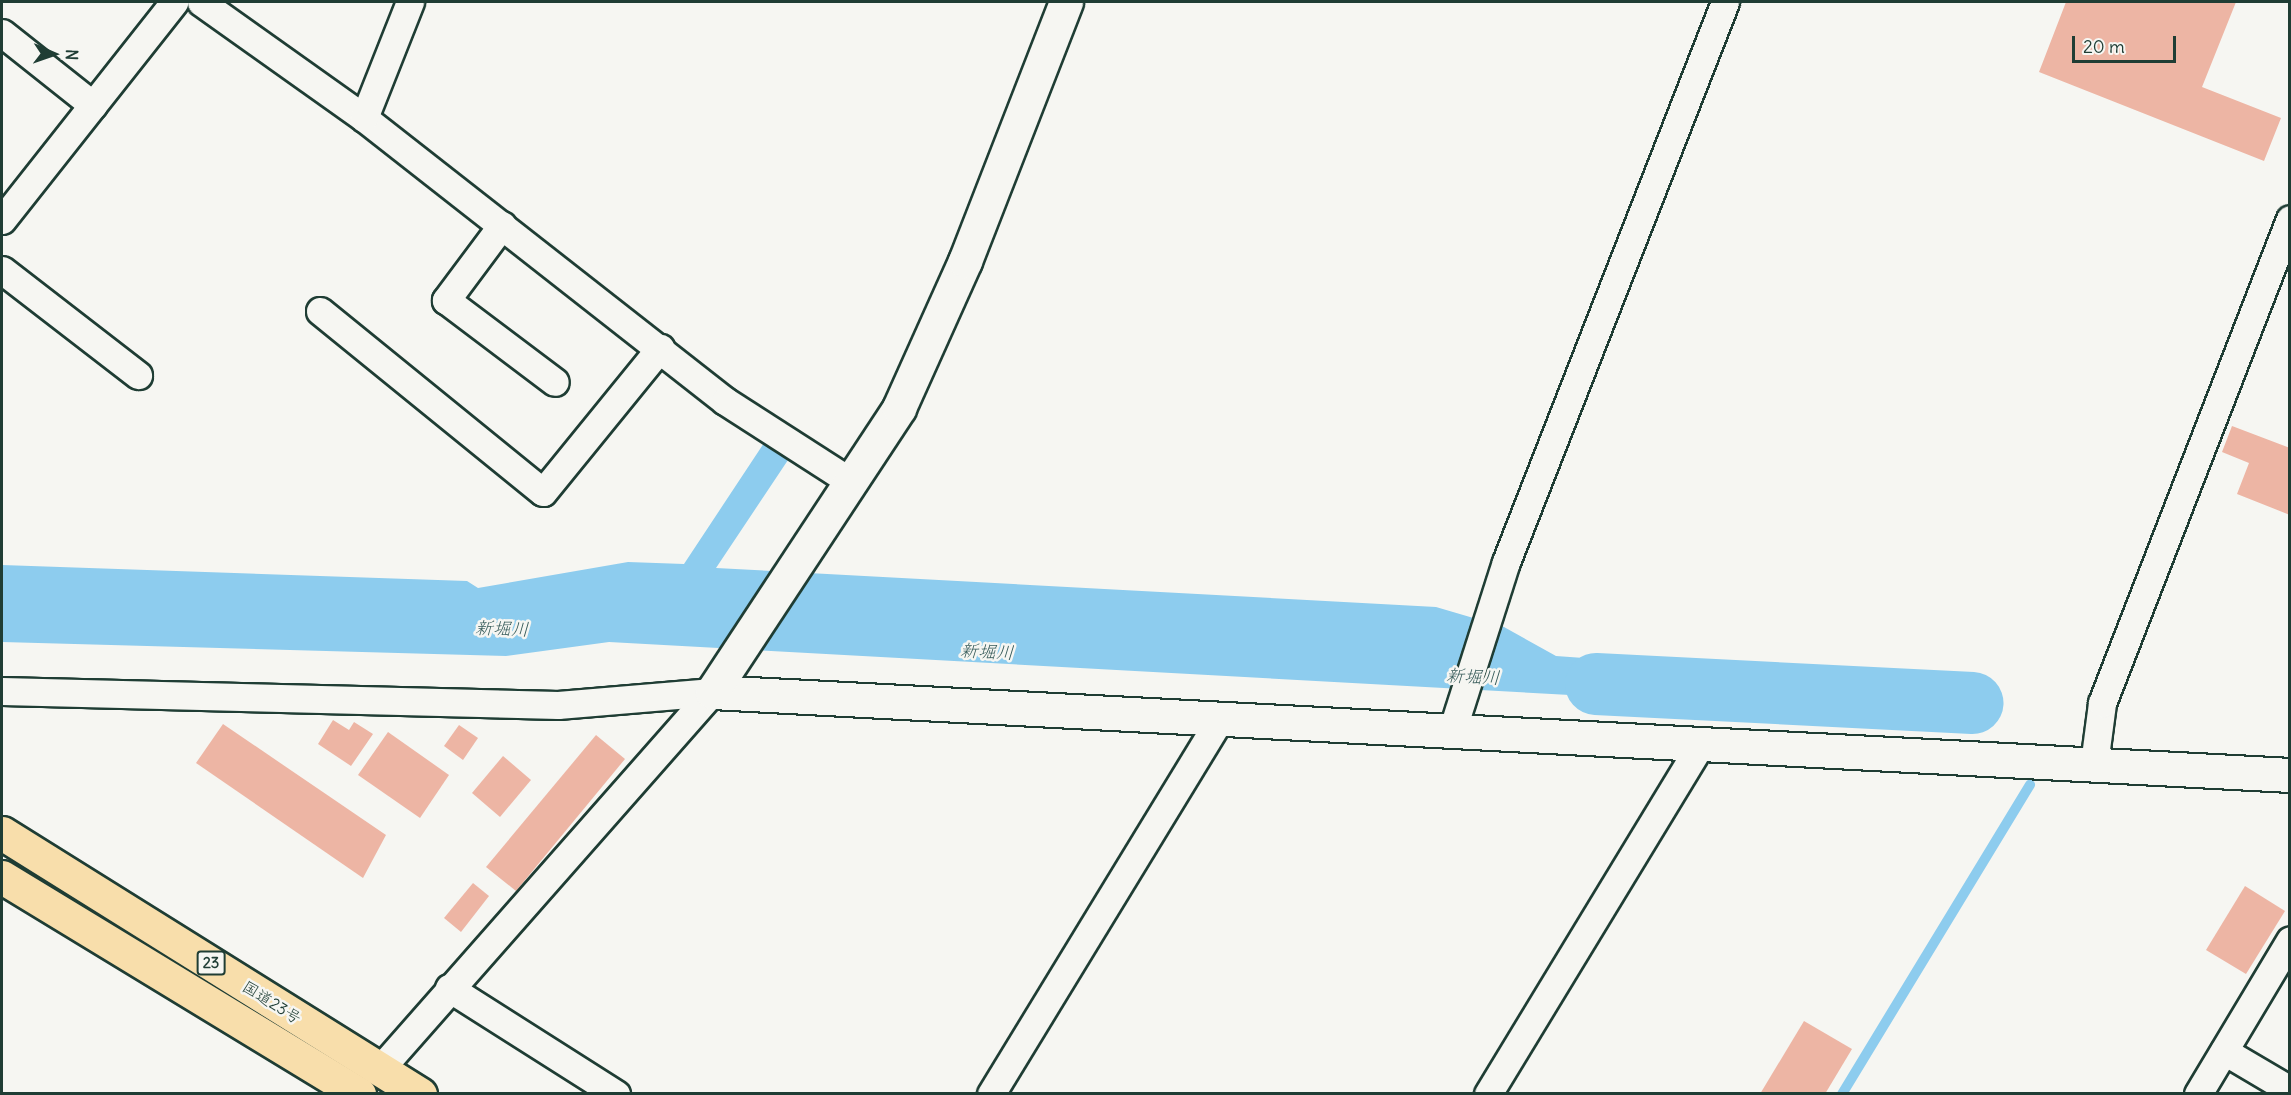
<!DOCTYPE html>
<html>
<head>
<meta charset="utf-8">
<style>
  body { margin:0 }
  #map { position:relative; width:2291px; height:1095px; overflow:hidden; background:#f6f6f2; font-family:Delius,"Klee One",sans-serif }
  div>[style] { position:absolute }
  .water>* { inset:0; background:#8dccee }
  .stream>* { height:10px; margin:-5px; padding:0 5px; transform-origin:5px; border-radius:5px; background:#8dccee }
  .river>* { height:62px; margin:-31px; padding:0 31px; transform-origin:31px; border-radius:31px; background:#8dccee }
  .building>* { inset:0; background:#edb5a4 }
  .roads { filter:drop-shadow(2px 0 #1f3d34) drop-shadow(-2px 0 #1f3d34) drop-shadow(0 2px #1f3d34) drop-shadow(0 -2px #1f3d34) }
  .street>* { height:27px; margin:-13.5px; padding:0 13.5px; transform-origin:13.5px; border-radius:13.5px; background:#f6f6f2 }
  .secondary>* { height:33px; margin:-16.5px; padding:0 16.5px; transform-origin:16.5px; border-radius:16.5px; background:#f6f6f2 }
  .highway>* { height:33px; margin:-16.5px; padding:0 16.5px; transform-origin:16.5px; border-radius:16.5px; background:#f8deab }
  span { translate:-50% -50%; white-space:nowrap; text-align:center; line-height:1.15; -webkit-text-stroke:5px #f6f6f2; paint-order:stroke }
  .shield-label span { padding:2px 4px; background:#f6f6f2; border:2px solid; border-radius:4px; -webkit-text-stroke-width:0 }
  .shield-label { font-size:15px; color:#1f3d34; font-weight:700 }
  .street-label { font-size:16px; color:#1f3d34 }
  .water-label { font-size:18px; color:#355a59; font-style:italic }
  .frame { position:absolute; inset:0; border:3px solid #1f3d34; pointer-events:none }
  .north { position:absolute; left:24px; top:24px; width:60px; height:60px; -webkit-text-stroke:4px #f6f6f2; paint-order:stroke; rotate:92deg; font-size:16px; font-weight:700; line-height:24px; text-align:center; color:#1f3d34 }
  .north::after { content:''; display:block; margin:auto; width:21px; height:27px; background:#1f3d34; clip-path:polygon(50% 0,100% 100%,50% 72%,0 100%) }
  .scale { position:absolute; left:2072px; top:36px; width:104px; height:27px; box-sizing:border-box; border:3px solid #1f3d34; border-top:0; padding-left:8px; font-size:18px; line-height:21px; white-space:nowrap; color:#1f3d34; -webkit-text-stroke:4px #f6f6f2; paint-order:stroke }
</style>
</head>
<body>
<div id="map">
  <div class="water">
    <i style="clip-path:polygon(764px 443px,790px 457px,716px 568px,1436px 607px,1504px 627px,1556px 656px,1681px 665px,1680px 701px,609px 642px,506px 656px,2px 642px,2px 565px,467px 581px,478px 588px,628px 562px,684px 564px)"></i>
  </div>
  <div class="stream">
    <i style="left:1842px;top:1094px;width:362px;rotate:-58.7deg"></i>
  </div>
  <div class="river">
    <i style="left:1596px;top:684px;width:377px;rotate:2.9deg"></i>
  </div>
  <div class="building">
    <i style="clip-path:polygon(2066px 2px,2236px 2px,2202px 87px,2281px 118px,2264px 161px,2039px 72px)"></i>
    <i style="clip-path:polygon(2232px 426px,2290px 448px,2290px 515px,2237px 494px,2249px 463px,2222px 452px)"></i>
    <i style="clip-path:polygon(333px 720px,349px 730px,354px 722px,373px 734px,351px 766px,318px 744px)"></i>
    <i style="clip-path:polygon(223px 724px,386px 835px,363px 878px,196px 763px)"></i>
    <i style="clip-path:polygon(459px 725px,478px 738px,463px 760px,444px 746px)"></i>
    <i style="clip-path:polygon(388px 732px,449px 775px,420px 818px,358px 775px)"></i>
    <i style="clip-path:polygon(596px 735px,625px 759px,516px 891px,486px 867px)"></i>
    <i style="clip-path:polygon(503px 756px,531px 780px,500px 817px,472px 793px)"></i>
    <i style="clip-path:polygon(473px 883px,489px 896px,461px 932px,444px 918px)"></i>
    <i style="clip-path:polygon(2245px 886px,2285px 911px,2246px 974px,2206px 950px)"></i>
    <i style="clip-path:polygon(1804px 1021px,1852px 1049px,1825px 1094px,1760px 1094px)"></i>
  </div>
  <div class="roads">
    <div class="street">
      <i style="left:201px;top:2px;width:200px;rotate:35.4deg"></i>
      <i style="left:364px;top:118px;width:459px;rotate:38.1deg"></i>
      <i style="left:725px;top:401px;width:150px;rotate:32.7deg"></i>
      <i style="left:2px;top:33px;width:116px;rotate:38.4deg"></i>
      <i style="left:364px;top:118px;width:125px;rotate:-68.4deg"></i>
      <i style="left:2px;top:220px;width:278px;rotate:-51.7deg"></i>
      <i style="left:502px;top:225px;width:94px;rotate:126.7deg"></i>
      <i style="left:446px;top:300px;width:136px;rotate:37deg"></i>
      <i style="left:2px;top:270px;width:172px;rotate:37.7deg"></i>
      <i style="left:320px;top:311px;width:287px;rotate:39.1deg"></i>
      <i style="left:543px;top:492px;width:186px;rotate:-50.9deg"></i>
      <i style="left:2px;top:691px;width:556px;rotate:1.44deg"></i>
      <i style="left:558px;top:705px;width:155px;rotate:-4.8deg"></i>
      <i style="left:1452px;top:731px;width:177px;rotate:-72.3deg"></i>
      <i style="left:1506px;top:562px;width:601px;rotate:-68.64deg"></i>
      <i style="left:2094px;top:764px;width:62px;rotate:-82.5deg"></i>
      <i style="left:2102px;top:703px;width:519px;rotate:-68.77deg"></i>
      <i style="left:449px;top:988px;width:198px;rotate:32.4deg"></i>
      <i style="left:2224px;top:1051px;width:77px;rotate:30.6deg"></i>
      <i style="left:380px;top:1069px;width:502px;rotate:-48.63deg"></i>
      <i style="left:991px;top:1094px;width:439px;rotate:-58.6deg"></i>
      <i style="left:1488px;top:1094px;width:410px;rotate:-58.7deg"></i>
      <i style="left:2198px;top:1094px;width:179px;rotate:-59.1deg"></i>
    </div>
    <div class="secondary">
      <i style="left:712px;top:692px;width:1580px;rotate:3.01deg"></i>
      <i style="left:712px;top:692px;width:340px;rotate:-56.6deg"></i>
      <i style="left:899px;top:408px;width:161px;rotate:-65.8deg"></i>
      <i style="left:965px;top:261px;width:278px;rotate:-68.7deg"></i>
    </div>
    <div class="highway">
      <i style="left:2px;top:833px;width:493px;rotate:32deg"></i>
      <i style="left:2px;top:877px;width:418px;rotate:31.3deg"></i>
    </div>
  </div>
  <div class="shield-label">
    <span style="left:211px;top:963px">23</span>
  </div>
  <div class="street-label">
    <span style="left:272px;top:1002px;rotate:32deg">国道23号</span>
  </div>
  <div class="water-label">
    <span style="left:502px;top:629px;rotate:2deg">新堀川</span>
    <span style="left:987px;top:652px;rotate:3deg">新堀川</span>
    <span style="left:1473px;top:677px;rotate:3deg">新堀川</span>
  </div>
  <div class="frame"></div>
  <div class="north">N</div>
  <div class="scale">20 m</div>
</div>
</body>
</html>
